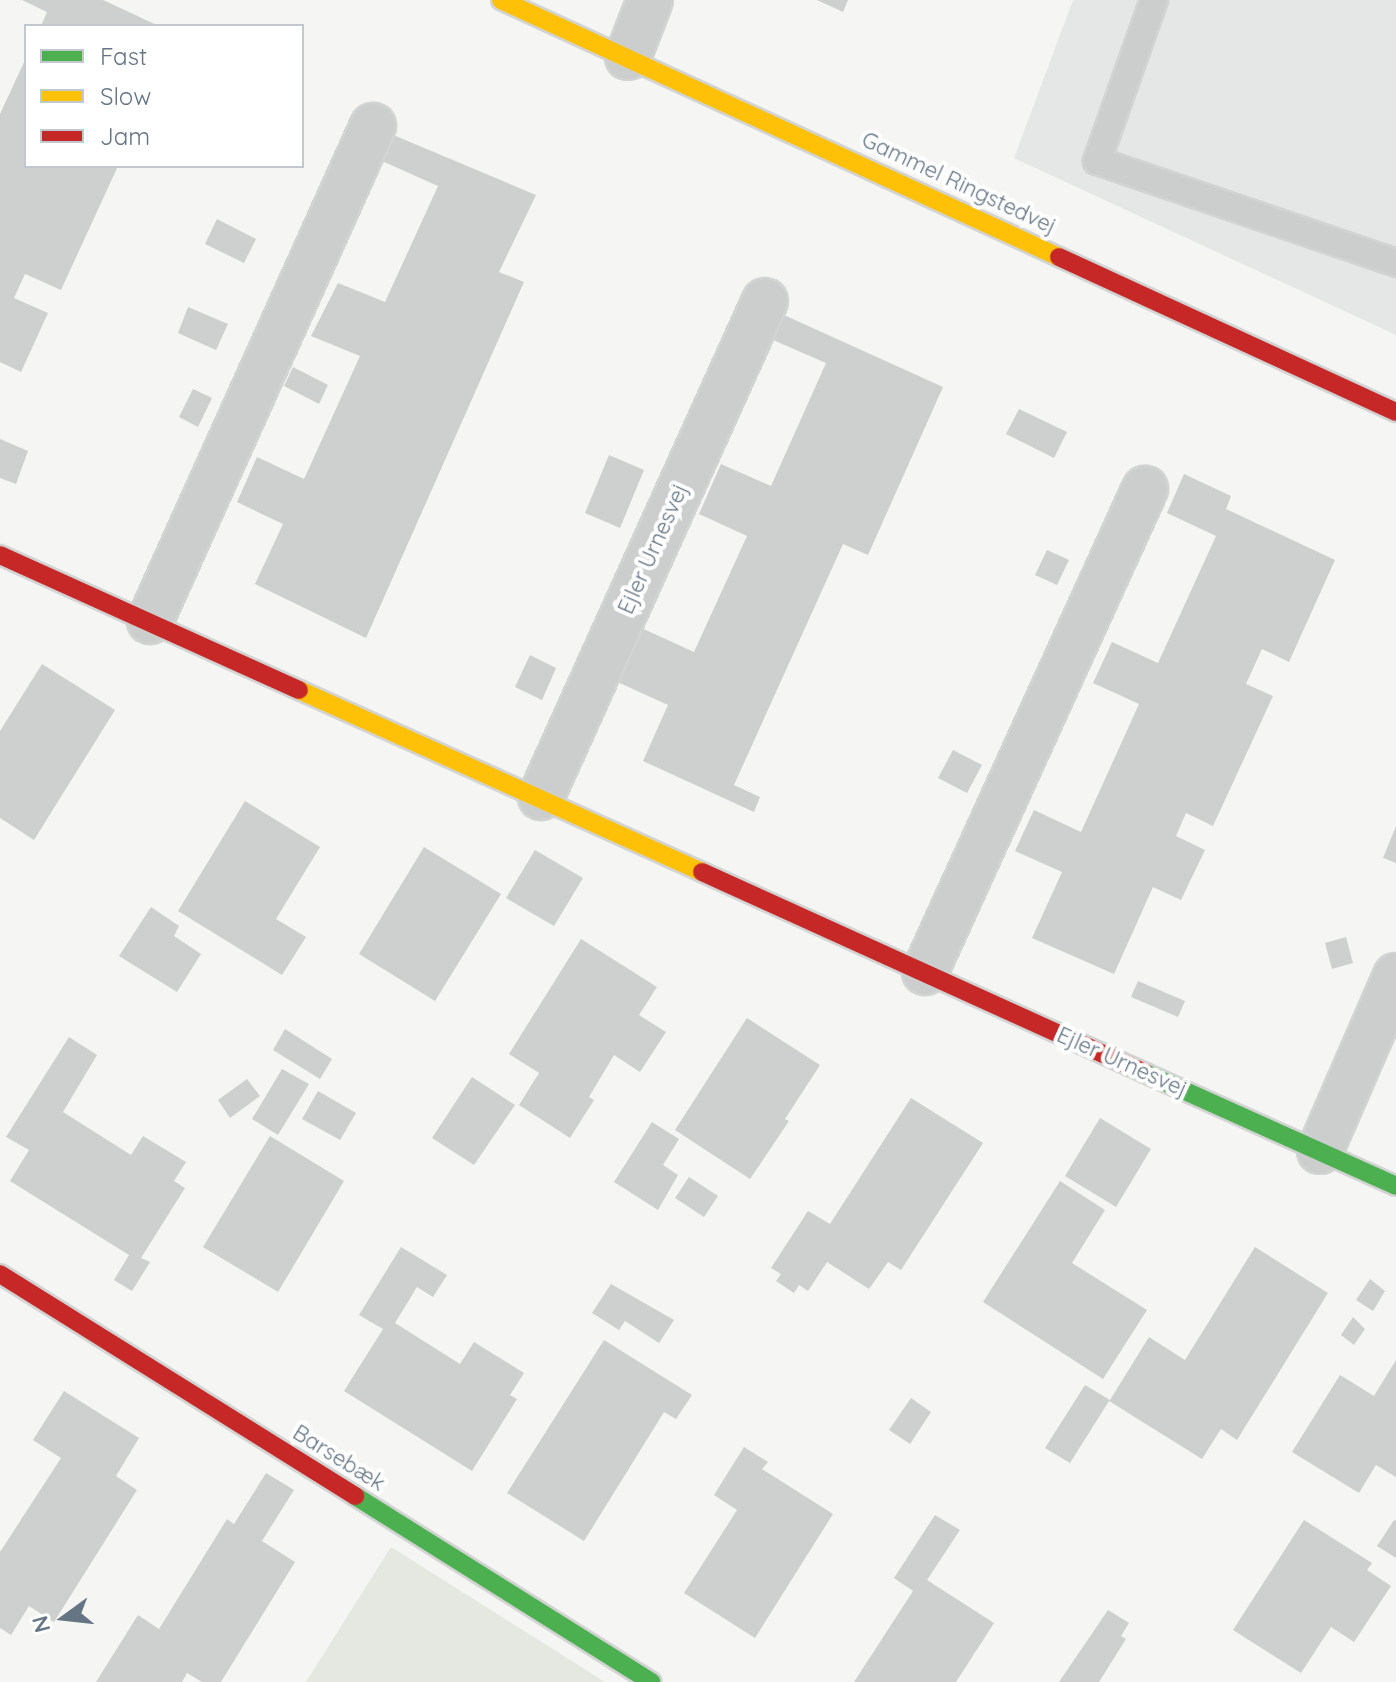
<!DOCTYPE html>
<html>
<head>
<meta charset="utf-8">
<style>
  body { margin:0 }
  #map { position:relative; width:1396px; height:1682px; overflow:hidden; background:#f5f5f3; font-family:Quicksand,sans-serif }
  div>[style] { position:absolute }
  .built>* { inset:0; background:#e5e6e6 }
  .green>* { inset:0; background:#e4e8e1 }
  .building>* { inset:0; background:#cecfcf }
  .roads { filter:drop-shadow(2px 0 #d2d3d3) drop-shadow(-2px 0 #d2d3d3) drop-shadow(0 2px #d2d3d3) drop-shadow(0 -2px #d2d3d3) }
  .lane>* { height:26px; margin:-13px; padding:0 13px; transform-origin:13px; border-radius:13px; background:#cccece }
  .street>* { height:44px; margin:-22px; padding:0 22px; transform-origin:22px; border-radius:22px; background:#cccece }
  .fast>* { height:18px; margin:-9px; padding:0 9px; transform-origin:9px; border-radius:9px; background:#4caf50 }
  .slow>* { height:18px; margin:-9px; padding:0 9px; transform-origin:9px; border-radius:9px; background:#ffc107 }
  .jam>* { height:18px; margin:-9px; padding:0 9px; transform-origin:9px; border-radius:9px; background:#c62828 }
  span { translate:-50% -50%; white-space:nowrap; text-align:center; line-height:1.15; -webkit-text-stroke:8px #fff; paint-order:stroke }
  .street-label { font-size:22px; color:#657584 }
  .legend { position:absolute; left:24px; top:24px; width:280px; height:144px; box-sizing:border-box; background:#fff; border:2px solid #c1c8ce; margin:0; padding:10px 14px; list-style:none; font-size:24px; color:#657584 }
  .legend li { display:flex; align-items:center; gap:16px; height:40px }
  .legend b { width:40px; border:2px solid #c1c8ce }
  .north { position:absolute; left:24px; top:1578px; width:80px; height:80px; -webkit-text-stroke:6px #fff; paint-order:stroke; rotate:255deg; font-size:22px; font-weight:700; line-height:32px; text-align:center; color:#657584 }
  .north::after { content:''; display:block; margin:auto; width:28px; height:36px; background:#657584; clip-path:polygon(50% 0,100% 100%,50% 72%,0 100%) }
</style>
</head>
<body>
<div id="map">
  <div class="built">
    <i style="clip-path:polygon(1073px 0,1396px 0,1396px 335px,1014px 158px)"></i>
  </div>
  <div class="green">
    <i style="clip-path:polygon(391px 1547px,605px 1682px,306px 1682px)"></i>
  </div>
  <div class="building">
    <i style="clip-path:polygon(22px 0,103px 0,159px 26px,41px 26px,47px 12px)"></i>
    <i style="clip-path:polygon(817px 0,848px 0,843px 12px)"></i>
    <i style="clip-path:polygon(26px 58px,26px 166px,118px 166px,61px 290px,25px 274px,14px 298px,48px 313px,21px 372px,0 362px,0 114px)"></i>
    <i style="clip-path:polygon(391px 134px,536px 195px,499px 272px,524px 282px,366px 638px,255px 584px,283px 524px,237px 502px,257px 457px,304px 479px,360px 356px,311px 336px,338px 283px,385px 302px,438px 186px,382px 161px)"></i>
    <i style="clip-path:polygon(217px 219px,256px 239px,244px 263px,205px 244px)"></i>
    <i style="clip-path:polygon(188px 307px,228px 324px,216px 350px,178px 333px)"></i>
    <i style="clip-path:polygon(784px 315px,943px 387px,868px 555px,843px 544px,734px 785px,760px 797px,754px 812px,643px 761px,668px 705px,613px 680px,637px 626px,694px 652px,747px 536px,699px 514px,721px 464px,771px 486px,826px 363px,773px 340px)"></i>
    <i style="clip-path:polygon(293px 367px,328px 385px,319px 404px,284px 386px)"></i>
    <i style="clip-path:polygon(193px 389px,212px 398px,198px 427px,179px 417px)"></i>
    <i style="clip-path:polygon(1019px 409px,1067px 432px,1054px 458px,1006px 434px)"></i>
    <i style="clip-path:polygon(0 439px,28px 451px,16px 484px,0 478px)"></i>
    <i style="clip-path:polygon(609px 455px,644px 470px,620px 528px,585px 513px)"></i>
    <i style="clip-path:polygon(1184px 474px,1231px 496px,1226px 509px,1335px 560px,1289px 662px,1262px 649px,1246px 684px,1273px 696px,1213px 826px,1186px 813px,1176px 836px,1205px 850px,1181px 900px,1153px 887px,1114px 974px,1032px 938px,1062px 872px,1015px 851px,1034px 810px,1081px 832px,1139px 704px,1093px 683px,1112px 642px,1158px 663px,1216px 536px,1167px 513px)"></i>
    <i style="clip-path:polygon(1047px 550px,1069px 560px,1057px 585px,1035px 575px)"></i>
    <i style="clip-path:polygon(530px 655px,556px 668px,542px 700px,515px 687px)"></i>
    <i style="clip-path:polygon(42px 664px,115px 710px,34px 840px,0 818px,0 731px)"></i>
    <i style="clip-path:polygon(953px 750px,982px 765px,967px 793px,938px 778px)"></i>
    <i style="clip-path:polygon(245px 801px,320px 847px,276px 919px,306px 937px,282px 975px,178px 911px)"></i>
    <i style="clip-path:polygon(1396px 826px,1396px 863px,1383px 858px)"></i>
    <i style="clip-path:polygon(424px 847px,501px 894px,435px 1001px,359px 954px)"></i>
    <i style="clip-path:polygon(535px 850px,583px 878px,554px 926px,506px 898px)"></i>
    <i style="clip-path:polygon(151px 907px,179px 926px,174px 936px,201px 954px,177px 992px,119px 956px)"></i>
    <i style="clip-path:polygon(1346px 937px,1353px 963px,1332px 969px,1325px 943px)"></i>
    <i style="clip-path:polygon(581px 939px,657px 987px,639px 1015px,666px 1032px,640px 1072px,614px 1055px,589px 1097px,594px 1100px,570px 1138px,519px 1105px,539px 1073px,509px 1054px)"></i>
    <i style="clip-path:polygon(1138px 981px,1185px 1001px,1178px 1017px,1131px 997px)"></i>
    <i style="clip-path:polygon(747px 1018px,820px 1065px,785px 1119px,789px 1121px,750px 1179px,675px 1130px)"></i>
    <i style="clip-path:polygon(285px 1029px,332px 1059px,320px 1079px,273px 1050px)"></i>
    <i style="clip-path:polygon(69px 1037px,97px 1055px,63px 1112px,131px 1155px,143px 1136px,186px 1162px,174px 1181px,185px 1188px,141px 1258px,150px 1262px,132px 1291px,114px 1280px,129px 1255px,10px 1181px,29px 1150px,6px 1137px)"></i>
    <i style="clip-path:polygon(282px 1069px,309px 1084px,278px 1135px,252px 1119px)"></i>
    <i style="clip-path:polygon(472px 1077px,515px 1105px,474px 1165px,432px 1138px)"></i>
    <i style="clip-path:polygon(247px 1079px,260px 1096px,230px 1118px,218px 1100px)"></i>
    <i style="clip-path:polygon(318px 1091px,356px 1113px,340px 1140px,302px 1119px)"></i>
    <i style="clip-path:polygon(911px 1098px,983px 1143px,901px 1270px,888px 1262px,869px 1289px,827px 1262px,808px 1291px,799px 1285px,794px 1293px,776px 1281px,781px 1274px,771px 1268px,808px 1211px,830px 1224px)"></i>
    <i style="clip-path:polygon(1100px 1118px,1151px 1149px,1116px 1207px,1065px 1176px)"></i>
    <i style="clip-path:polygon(652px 1122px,679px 1139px,663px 1165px,678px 1175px,658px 1210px,614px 1182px)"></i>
    <i style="clip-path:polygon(270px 1136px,344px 1181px,278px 1292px,203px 1247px)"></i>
    <i style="clip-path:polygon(689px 1177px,718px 1196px,704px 1217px,675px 1198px)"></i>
    <i style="clip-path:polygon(1060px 1181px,1105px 1210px,1072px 1263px,1147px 1310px,1103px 1379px,983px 1302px)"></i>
    <i style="clip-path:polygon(401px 1247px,447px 1275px,433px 1297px,417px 1287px,395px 1323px,460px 1364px,474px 1342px,524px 1373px,510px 1395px,517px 1399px,472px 1471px,344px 1391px,383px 1329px,359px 1315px)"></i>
    <i style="clip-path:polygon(1255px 1247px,1328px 1293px,1237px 1440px,1221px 1429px,1202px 1459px,1109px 1401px,1070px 1463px,1045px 1448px,1085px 1385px,1110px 1400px,1149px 1337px,1185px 1360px)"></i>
    <i style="clip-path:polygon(1370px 1279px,1385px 1291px,1373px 1311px,1356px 1300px)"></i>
    <i style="clip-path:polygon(611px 1284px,674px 1320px,659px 1343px,625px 1321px,619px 1330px,592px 1313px)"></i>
    <i style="clip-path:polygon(1353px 1317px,1365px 1329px,1354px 1345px,1341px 1335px)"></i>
    <i style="clip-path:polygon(604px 1340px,692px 1395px,676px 1419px,664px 1412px,584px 1541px,507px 1493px)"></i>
    <i style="clip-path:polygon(1396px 1360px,1396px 1477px,1376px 1465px,1359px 1493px,1292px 1452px,1340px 1375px,1374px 1396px)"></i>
    <i style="clip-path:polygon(64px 1391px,139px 1438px,116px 1476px,137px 1490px,54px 1622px,29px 1606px,11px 1635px,0 1628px,0 1552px,61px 1458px,33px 1440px)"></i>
    <i style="clip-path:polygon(911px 1398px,931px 1412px,910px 1444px,889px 1430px)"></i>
    <i style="clip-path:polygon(744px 1447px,768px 1462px,762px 1469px,833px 1514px,755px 1638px,684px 1593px,737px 1510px,714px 1495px)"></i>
    <i style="clip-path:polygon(266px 1473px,294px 1490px,262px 1541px,295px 1562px,221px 1682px,202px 1682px,187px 1673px,182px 1682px,96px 1682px,138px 1615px,159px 1629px,227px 1519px,234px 1524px)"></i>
    <i style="clip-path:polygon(935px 1515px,960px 1530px,927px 1580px,994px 1623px,956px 1682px,854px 1682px,913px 1591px,894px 1578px)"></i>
    <i style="clip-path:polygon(1304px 1520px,1372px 1563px,1367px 1570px,1391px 1586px,1354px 1642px,1331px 1627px,1301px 1673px,1233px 1630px)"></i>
    <i style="clip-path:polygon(1394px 1520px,1396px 1521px,1396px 1558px,1377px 1546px)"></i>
    <i style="clip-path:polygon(1108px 1610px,1129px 1623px,1121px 1636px,1126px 1639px,1099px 1682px,1059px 1682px)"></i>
  </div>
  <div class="roads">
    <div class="lane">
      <i style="left:1154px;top:0;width:171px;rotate:109.5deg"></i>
      <i style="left:1097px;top:161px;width:316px;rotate:18.8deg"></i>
    </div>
    <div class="street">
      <i style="left:628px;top:57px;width:61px;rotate:-68.9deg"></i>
      <i style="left:150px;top:621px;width:543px;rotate:-65.75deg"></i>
      <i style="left:541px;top:797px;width:544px;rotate:-65.7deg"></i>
      <i style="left:925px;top:972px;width:531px;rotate:-65.51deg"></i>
      <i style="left:1320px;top:1151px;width:191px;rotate:-66.5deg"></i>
    </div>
    <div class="fast">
      <i style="left:1145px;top:1073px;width:275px;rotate:24.2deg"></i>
      <i style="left:355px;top:1496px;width:350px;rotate:32.1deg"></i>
    </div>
    <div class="slow">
      <i style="left:501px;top:0;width:614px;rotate:24.73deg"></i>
      <i style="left:299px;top:690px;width:442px;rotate:24.3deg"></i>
    </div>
    <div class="jam">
      <i style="left:1059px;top:257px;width:371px;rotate:24.7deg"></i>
      <i style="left:0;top:555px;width:328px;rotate:24.3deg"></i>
      <i style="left:702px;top:872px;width:486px;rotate:24.4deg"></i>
      <i style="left:0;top:1274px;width:419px;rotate:32deg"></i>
    </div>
  </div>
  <div class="street-label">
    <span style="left:959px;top:183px;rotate:25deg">Gammel Ringstedvej</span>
    <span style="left:653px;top:549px;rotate:-66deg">Ejler Urnesvej</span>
    <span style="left:1122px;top:1062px;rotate:24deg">Ejler Urnesvej</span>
    <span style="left:339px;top:1458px;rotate:32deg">Barsebæk</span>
  </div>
  <ul class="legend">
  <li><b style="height:10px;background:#4caf50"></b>Fast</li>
  <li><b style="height:10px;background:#ffc107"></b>Slow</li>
  <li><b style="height:10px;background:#c62828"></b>Jam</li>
  </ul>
  <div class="north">N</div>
</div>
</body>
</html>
